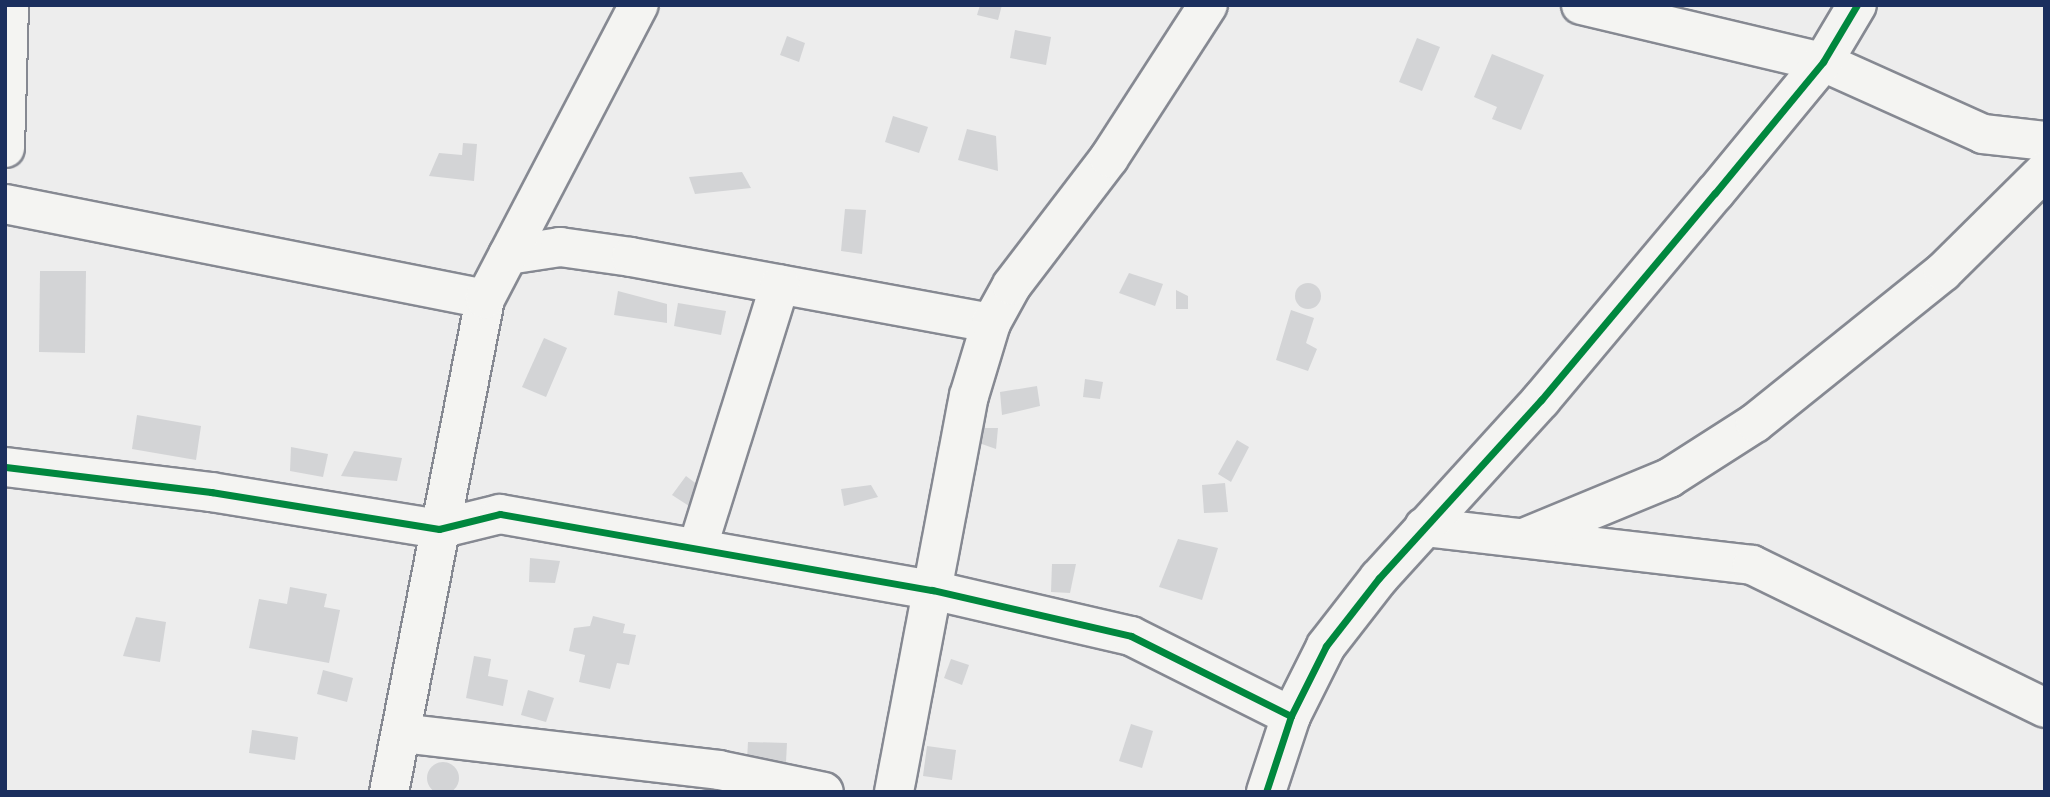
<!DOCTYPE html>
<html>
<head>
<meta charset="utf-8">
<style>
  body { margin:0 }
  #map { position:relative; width:2050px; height:797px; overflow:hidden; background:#ededed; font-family:"Playpen Sans",sans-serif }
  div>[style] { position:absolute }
  .building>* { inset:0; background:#d3d4d6 }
  .round { border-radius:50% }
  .roads { filter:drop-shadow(2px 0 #868992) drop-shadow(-2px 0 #868992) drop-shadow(0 2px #868992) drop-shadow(0 -2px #868992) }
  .street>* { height:38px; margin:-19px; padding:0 19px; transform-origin:19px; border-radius:19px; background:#f4f4f2 }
  .cycleway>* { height:7px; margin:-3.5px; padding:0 3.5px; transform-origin:3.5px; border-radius:3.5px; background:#00873e }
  span { translate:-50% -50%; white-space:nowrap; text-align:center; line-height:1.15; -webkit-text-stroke:7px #f6f6f2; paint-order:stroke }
  .frame { position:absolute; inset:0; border:7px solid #1b2f5e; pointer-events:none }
</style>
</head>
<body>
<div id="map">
  <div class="building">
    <i style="clip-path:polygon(980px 5px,1002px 5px,998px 20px,977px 15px)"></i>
    <i style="clip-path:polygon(1015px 30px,1051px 37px,1046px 65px,1010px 58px)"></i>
    <i style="clip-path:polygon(787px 36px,805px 43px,799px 62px,780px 55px)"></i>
    <i style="clip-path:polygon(1417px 38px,1440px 47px,1422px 91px,1399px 82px)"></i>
    <i style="clip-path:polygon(1492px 54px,1544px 75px,1521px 130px,1492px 119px,1497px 107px,1474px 97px)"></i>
    <i style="clip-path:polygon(893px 116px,928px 127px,919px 153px,885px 142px)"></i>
    <i style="clip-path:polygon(967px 129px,996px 136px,998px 171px,958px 160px)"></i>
    <i style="clip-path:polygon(463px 143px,477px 144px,474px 181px,429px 176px,439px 153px,462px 155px)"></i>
    <i style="clip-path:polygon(742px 172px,751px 188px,695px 194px,689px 177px)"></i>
    <i style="clip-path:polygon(845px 209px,866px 210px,862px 254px,841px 251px)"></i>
    <i style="clip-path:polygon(40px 271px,86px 271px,85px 353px,39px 352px)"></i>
    <i style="clip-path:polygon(1129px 273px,1163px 284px,1155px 306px,1119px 293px)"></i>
    <i class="round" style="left:1295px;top:283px;width:26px;height:26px"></i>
    <i style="clip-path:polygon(1176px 290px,1188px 296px,1188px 309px,1176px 309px)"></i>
    <i style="clip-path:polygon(618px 291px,667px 304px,667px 323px,614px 315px)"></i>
    <i style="clip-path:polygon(678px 303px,726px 311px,721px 335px,674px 326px)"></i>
    <i style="clip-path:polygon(1291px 310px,1314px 318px,1306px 343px,1317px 349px,1308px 371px,1276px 360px)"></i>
    <i style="clip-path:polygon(544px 338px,567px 348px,546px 397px,522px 387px)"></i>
    <i style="clip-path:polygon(1085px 379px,1103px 382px,1100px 399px,1083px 397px)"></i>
    <i style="clip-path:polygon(1037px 386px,1040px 406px,1002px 415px,1000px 392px)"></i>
    <i style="clip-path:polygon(137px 415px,201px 426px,196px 460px,132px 449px)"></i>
    <i style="clip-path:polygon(981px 428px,998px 428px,996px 449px,979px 443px)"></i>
    <i style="clip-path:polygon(1237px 440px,1249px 447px,1231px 482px,1218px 474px)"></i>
    <i style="clip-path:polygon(291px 447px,328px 454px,323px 477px,290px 471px)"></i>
    <i style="clip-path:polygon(354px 451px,402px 458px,397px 481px,341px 476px)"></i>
    <i style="clip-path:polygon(686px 476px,698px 485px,689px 506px,672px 495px)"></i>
    <i style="clip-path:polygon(1225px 483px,1228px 512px,1204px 513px,1202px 485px)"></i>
    <i style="clip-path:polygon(871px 485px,878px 497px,844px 506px,841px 489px)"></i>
    <i style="clip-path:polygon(1178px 539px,1218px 548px,1202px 600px,1159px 587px)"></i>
    <i style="clip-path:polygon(530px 558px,560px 561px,555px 583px,529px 582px)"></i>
    <i style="clip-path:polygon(1052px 564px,1076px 564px,1070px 593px,1051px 592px)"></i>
    <i style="clip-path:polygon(290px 587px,327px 594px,324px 607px,340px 610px,329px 663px,249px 648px,259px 599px,287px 604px)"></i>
    <i style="clip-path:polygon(593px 616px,625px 624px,623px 633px,636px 635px,629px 665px,617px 663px,610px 689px,579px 682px,585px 655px,569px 651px,574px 628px,590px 626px)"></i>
    <i style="clip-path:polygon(136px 617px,166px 622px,160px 662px,123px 656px)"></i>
    <i style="clip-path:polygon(474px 656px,491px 659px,488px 676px,508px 680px,503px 706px,466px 698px)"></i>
    <i style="clip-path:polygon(951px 659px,969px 665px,962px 685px,944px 678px)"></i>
    <i style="clip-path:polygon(323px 670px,353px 678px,347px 702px,317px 694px)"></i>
    <i style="clip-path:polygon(528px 690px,554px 698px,546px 722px,521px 715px)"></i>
    <i style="clip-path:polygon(1131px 724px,1153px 731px,1142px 768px,1119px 761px)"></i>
    <i style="clip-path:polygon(252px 730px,298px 737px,295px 760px,249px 753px)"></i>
    <i style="clip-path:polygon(748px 742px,787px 743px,786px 762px,747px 760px)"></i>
    <i style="clip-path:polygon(927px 746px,956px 750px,952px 780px,923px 776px)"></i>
    <i class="round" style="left:427px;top:762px;width:32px;height:32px"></i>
  </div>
  <div class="roads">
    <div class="street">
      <i style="left:1581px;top:5px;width:249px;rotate:13.3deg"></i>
      <i style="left:1823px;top:62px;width:175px;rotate:24.2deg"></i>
      <i style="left:1983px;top:134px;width:62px;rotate:6.4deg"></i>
      <i style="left:5px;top:148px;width:143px;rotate:-88.4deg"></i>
      <i style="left:5px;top:204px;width:489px;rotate:11.2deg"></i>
      <i style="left:508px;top:255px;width:53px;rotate:-8.7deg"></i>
      <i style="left:560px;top:247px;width:72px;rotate:8deg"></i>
      <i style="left:631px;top:257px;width:366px;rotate:10.4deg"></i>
      <i style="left:5px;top:467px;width:208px;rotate:6.9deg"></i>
      <i style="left:211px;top:492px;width:231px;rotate:9.2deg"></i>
      <i style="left:439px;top:529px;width:63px;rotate:-13.8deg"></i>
      <i style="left:500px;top:514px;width:439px;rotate:10deg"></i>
      <i style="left:932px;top:590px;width:204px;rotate:13deg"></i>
      <i style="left:1131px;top:636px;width:179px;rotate:26.6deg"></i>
      <i style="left:1424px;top:527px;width:330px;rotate:6.6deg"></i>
      <i style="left:1752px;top:565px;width:326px;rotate:26deg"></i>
      <i style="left:1526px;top:537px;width:155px;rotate:-22.4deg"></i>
      <i style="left:1669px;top:478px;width:102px;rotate:-32.6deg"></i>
      <i style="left:1755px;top:423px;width:241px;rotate:-38.8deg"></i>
      <i style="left:1943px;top:272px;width:144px;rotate:-44.7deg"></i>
      <i style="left:698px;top:546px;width:274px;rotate:-72.6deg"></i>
      <i style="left:401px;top:733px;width:320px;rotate:6.6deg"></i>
      <i style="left:719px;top:770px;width:107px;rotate:11.8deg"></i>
      <i style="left:389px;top:792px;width:502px;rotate:-78.98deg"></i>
      <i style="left:485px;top:299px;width:332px;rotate:-62.4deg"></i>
      <i style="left:894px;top:792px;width:403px;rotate:-79.3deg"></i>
      <i style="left:969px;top:396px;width:76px;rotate:-73.2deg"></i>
      <i style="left:991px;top:323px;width:43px;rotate:-61.1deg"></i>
      <i style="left:1012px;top:285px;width:160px;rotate:-52.6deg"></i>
      <i style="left:1109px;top:158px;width:182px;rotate:-57.1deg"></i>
      <i style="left:1266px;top:792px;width:80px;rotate:-71.8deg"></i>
      <i style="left:1291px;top:716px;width:78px;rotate:-63.4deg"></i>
      <i style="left:1326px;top:646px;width:86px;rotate:-52.1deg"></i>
      <i style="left:1379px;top:578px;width:241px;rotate:-47.7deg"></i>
      <i style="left:1541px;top:400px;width:270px;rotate:-50deg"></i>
      <i style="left:1715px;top:193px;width:170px;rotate:-50.5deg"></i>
      <i style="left:1823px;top:62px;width:66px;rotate:-59.2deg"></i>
    </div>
  </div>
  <div class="cycleway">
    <i style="left:5px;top:467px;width:208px;rotate:6.9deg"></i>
    <i style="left:211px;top:492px;width:231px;rotate:9.2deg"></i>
    <i style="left:439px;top:529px;width:63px;rotate:-13.8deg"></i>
    <i style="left:500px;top:514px;width:439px;rotate:10deg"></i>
    <i style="left:932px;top:590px;width:204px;rotate:13deg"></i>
    <i style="left:1131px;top:636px;width:179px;rotate:26.6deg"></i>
    <i style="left:1266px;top:792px;width:80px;rotate:-71.8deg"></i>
    <i style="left:1291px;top:716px;width:78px;rotate:-63.4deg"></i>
    <i style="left:1326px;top:646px;width:86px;rotate:-52.1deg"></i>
    <i style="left:1379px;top:578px;width:241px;rotate:-47.7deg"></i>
    <i style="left:1541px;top:400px;width:270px;rotate:-50deg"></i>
    <i style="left:1715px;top:193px;width:170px;rotate:-50.5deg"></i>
    <i style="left:1823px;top:62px;width:66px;rotate:-59.2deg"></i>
  </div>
  <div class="frame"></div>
</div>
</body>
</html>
